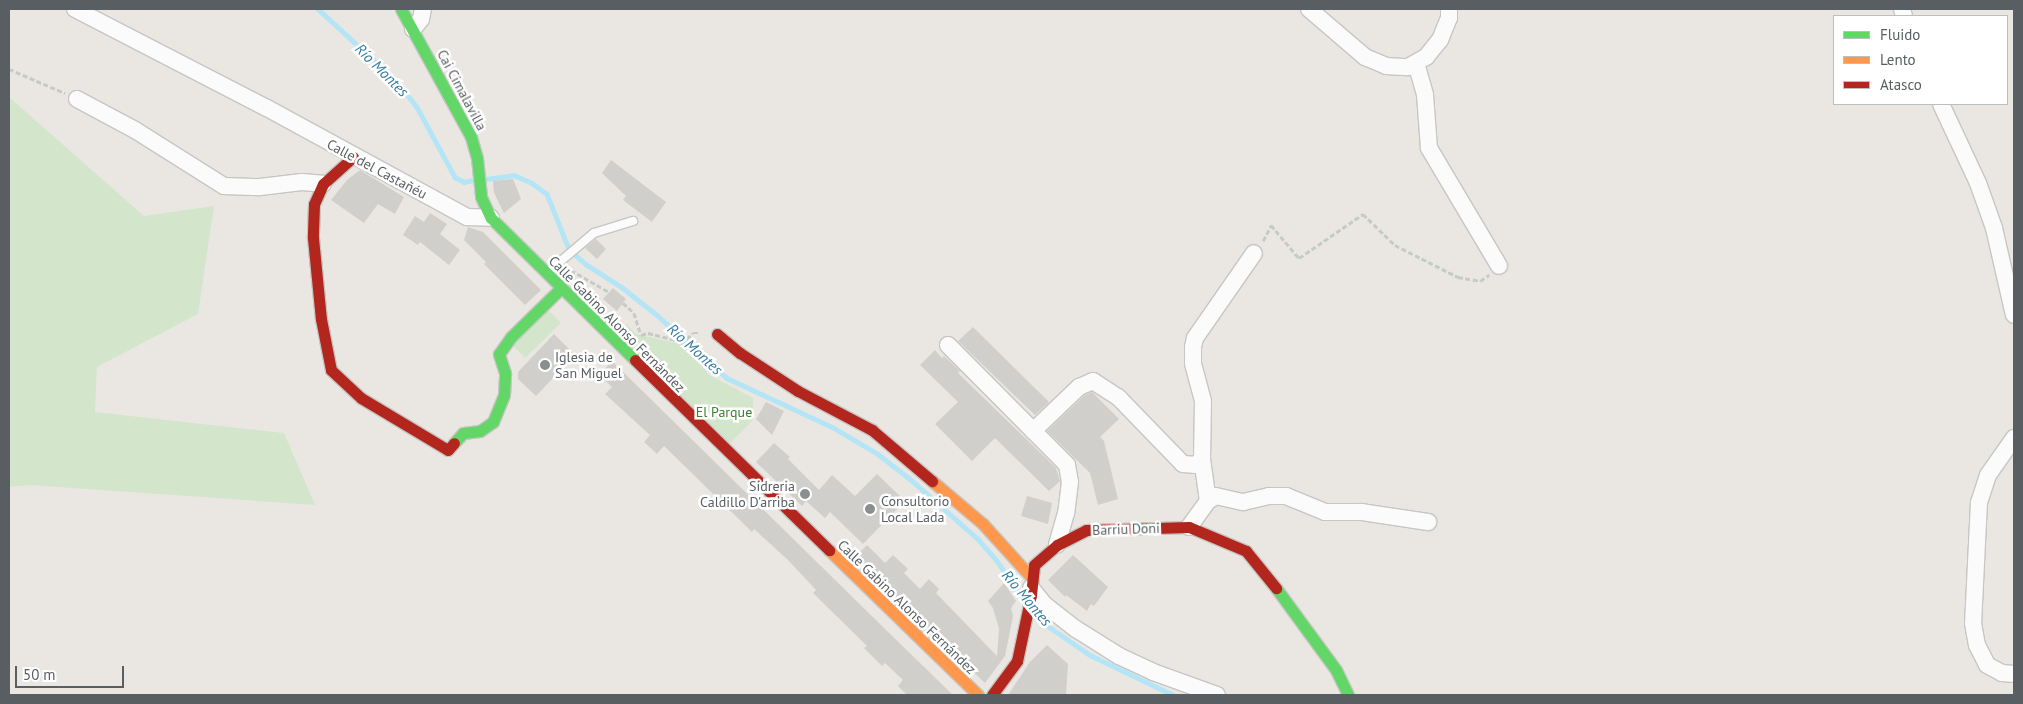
<!DOCTYPE html>
<html>
<head>
<meta charset="utf-8">
<style>
  body { margin:0 }
  #map { position:relative; width:2023px; height:704px; overflow:hidden; background:#eae7e2; font-family:"PT Sans",sans-serif }
  div>[style] { position:absolute }
  .green>* { inset:0; background:#d3e6cc }
  .stream>* { height:4.5px; margin:-2.25px; padding:0 2.25px; transform-origin:2.25px; border-radius:2.25px; background:#b4e5f6 }
  .building>* { inset:0; background:#d1cfcc }
  .path>* { height:2.5px; margin-top:-1.25px; transform-origin:0; background:repeating-linear-gradient(90deg,#c5cbc6 0 5px,transparent 0 7.5px) }
  .roads { filter:drop-shadow(1px 0 #c6c6c5) drop-shadow(-1px 0 #c6c6c5) drop-shadow(0 1px #c6c6c5) drop-shadow(0 -1px #c6c6c5) }
  .lane>* { height:8px; margin:-4px; padding:0 4px; transform-origin:4px; border-radius:4px; background:#fcfbfb }
  .street>* { height:16px; margin:-8px; padding:0 8px; transform-origin:8px; border-radius:8px; background:#fcfbfb }
  .fast>* { height:11px; margin:-5.5px; padding:0 5.5px; transform-origin:5.5px; border-radius:5.5px; background:#63d668 }
  .slow>* { height:11px; margin:-5.5px; padding:0 5.5px; transform-origin:5.5px; border-radius:5.5px; background:#ff974d }
  .jam>* { height:11px; margin:-5.5px; padding:0 5.5px; transform-origin:5.5px; border-radius:5.5px; background:#b3261e }
  .dots>* { width:14px; height:14px; translate:-50% -50%; box-sizing:border-box; border:2px solid #fff; border-radius:50% }
  span { translate:-50% -50%; white-space:nowrap; text-align:center; line-height:1.15; -webkit-text-stroke:5px #fff; paint-order:stroke }
  .street-label { font-size:14px; color:#585e62 }
  .poi-label { font-size:14px; color:#585e62 }
  .left { translate:0 -50%; text-align:left }
  .right { translate:-100% -50%; text-align:right }
  .park-label { font-size:14px; color:#39822f }
  .water-label { font-size:15px; color:#327ba3; font-style:italic }
  .frame { position:absolute; inset:0; border:10px solid #585e62; pointer-events:none }
  .legend { position:absolute; left:1833px; top:15px; width:175px; height:90px; box-sizing:border-box; background:#fff; border:1px solid #bcbfc0; margin:0; padding:6px 9px; list-style:none; font-size:15px; color:#585e62 }
  .legend li { display:flex; align-items:center; gap:10px; height:25px }
  .legend b { width:25px; border:1px solid #bcbfc0 }
  .scale { position:absolute; left:15px; top:666px; width:109px; height:22px; box-sizing:border-box; border:2px solid #585e62; border-top:0; padding-left:6px; font-size:15px; line-height:18px; white-space:nowrap; color:#585e62; -webkit-text-stroke:4px #fff; paint-order:stroke }
</style>
</head>
<body>
<div id="map">
  <div class="green">
    <i style="clip-path:polygon(9px 97px,144px 216px,214px 206px,198px 314px,97px 367px,95px 412px,284px 433px,315px 505px,29px 485px,9px 487px)"></i>
    <i style="clip-path:polygon(546px 308px,561px 323px,525px 358px,511px 344px)"></i>
    <i style="clip-path:polygon(627px 324px,636px 334px,676px 343px,697px 359px,709px 375px,753px 398px,753px 420px,724px 449px,612px 340px)"></i>
  </div>
  <div class="stream">
    <i style="left:318px;top:9px;width:108px;rotate:42.4deg"></i>
    <i style="left:398px;top:82px;width:31px;rotate:53deg"></i>
    <i style="left:417px;top:107px;width:80px;rotate:61.5deg"></i>
    <i style="left:455px;top:177px;width:10px;rotate:29deg"></i>
    <i style="left:464px;top:182px;width:9px;rotate:-13deg"></i>
    <i style="left:486px;top:179px;width:28px;rotate:-8deg"></i>
    <i style="left:514px;top:175px;width:20px;rotate:24deg"></i>
    <i style="left:532px;top:183px;width:19px;rotate:36deg"></i>
    <i style="left:547px;top:194px;width:59px;rotate:68.2deg"></i>
    <i style="left:569px;top:249px;width:24px;rotate:42deg"></i>
    <i style="left:587px;top:265px;width:43px;rotate:32.6deg"></i>
    <i style="left:623px;top:288px;width:43px;rotate:38.5deg"></i>
    <i style="left:657px;top:315px;width:94px;rotate:42deg"></i>
    <i style="left:727px;top:378px;width:118px;rotate:25deg"></i>
    <i style="left:834px;top:428px;width:51px;rotate:30.6deg"></i>
    <i style="left:878px;top:454px;width:39px;rotate:38deg"></i>
    <i style="left:909px;top:478px;width:92px;rotate:41.5deg"></i>
    <i style="left:978px;top:539px;width:29px;rotate:49deg"></i>
    <i style="left:997px;top:561px;width:47px;rotate:54.6deg"></i>
    <i style="left:1035px;top:613px;width:15px;rotate:48deg"></i>
    <i style="left:1045px;top:624px;width:55px;rotate:34.6deg"></i>
    <i style="left:1090px;top:655px;width:92px;rotate:25.7deg"></i>
  </div>
  <div class="building">
    <i style="clip-path:polygon(611px 160px,666px 202px,652px 222px,623px 200px,626px 196px,602px 173px)"></i>
    <i style="clip-path:polygon(360px 170px,404px 197px,395px 214px,378px 204px,364px 223px,331px 200px,347px 180px)"></i>
    <i style="clip-path:polygon(513px 179px,521px 199px,504px 213px,494px 193px,493px 181px)"></i>
    <i style="clip-path:polygon(430px 213px,447px 224px,440px 234px,460px 250px,449px 265px,420px 242px,418px 245px,403px 235px,415px 216px,424px 222px)"></i>
    <i style="clip-path:polygon(468px 227px,483px 232px,541px 290px,525px 305px,484px 264px,486px 262px,464px 240px)"></i>
    <i style="clip-path:polygon(596px 239px,606px 249px,597px 259px,585px 248px)"></i>
    <i style="clip-path:polygon(613px 288px,626px 299px,617px 311px,603px 299px)"></i>
    <i style="clip-path:polygon(973px 327px,1049px 402px,1035px 415px,958px 341px)"></i>
    <i style="clip-path:polygon(554px 334px,575px 355px,536px 396px,518px 379px,518px 372px)"></i>
    <i style="clip-path:polygon(935px 350px,942px 358px,944px 356px,960px 371px,958px 373px,1056px 468px,1060px 481px,1049px 491px,995px 438px,972px 461px,935px 424px,958px 402px,920px 365px)"></i>
    <i style="clip-path:polygon(612px 361px,884px 628px,953px 695px,907px 695px,898px 686px,903px 680px,885px 663px,882px 666px,864px 648px,867px 646px,813px 593px,816px 590px,789px 561px,754px 529px,752px 532px,664px 446px,657px 454px,644px 442px,650px 435px,605px 394px,612px 387px,599px 375px)"></i>
    <i style="clip-path:polygon(1092px 392px,1119px 419px,1100px 437px,1104px 441px,1118px 499px,1098px 505px,1090px 473px,1047px 431px,1085px 395px)"></i>
    <i style="clip-path:polygon(766px 402px,784px 411px,772px 435px,756px 419px)"></i>
    <i style="clip-path:polygon(774px 443px,790px 457px,788px 459px,819px 490px,832px 475px,855px 496px,877px 474px,905px 501px,863px 544px,830px 512px,825px 518px,806px 501px,802px 506px,756px 462px)"></i>
    <i style="clip-path:polygon(1027px 496px,1052px 503px,1048px 524px,1021px 516px)"></i>
    <i style="clip-path:polygon(867px 545px,885px 563px,893px 555px,908px 569px,904px 573px,920px 589px,929px 579px,939px 589px,936px 593px,997px 656px,999px 629px,993px 608px,988px 601px,1004px 583px,1016px 601px,1011px 608px,1013px 616px,1005px 656px,985px 683px,855px 557px)"></i>
    <i style="clip-path:polygon(1073px 555px,1108px 587px,1094px 606px,1091px 604px,1087px 611px,1066px 595px,1065px 597px,1048px 580px)"></i>
    <i style="clip-path:polygon(1047px 645px,1068px 664px,1066px 695px,1008px 695px,1030px 662px)"></i>
  </div>
  <div class="path">
    <i style="left:9px;top:69px;width:61px;rotate:23.2deg"></i>
    <i style="left:1263px;top:241px;width:18px;rotate:-63deg"></i>
    <i style="left:1271px;top:225px;width:43px;rotate:49.7deg"></i>
    <i style="left:1299px;top:258px;width:78px;rotate:-34.5deg"></i>
    <i style="left:1363px;top:214px;width:45px;rotate:44.1deg"></i>
    <i style="left:1395px;top:245px;width:71px;rotate:26.9deg"></i>
    <i style="left:1458px;top:277px;width:22px;rotate:10deg"></i>
    <i style="left:1480px;top:281px;width:11px;rotate:-34deg"></i>
    <i style="left:571px;top:270px;width:44px;rotate:30.1deg"></i>
    <i style="left:623px;top:303px;width:15px;rotate:42deg"></i>
    <i style="left:634px;top:313px;width:23px;rotate:72deg"></i>
    <i style="left:641px;top:335px;width:7px;rotate:-16deg"></i>
    <i style="left:648px;top:333px;width:29px;rotate:14deg"></i>
    <i style="left:676px;top:340px;width:6px;rotate:39deg"></i>
    <i style="left:681px;top:344px;width:16px;rotate:-43deg"></i>
    <i style="left:693px;top:333px;width:6px"></i>
  </div>
  <div class="roads">
    <div class="lane">
      <i style="left:549px;top:271px;width:59px;rotate:-40.2deg"></i>
      <i style="left:594px;top:233px;width:41px;rotate:-17.1deg"></i>
    </div>
    <div class="street">
      <i style="left:75px;top:9px;width:216px;rotate:27.3deg"></i>
      <i style="left:267px;top:108px;width:228px;rotate:28.6deg"></i>
      <i style="left:467px;top:217px;width:24px;rotate:2deg"></i>
      <i style="left:1309px;top:9px;width:74px;rotate:40.6deg"></i>
      <i style="left:1365px;top:57px;width:23px;rotate:23deg"></i>
      <i style="left:1386px;top:66px;width:22px;rotate:3deg"></i>
      <i style="left:1408px;top:67px;width:21px;rotate:-29deg"></i>
      <i style="left:1426px;top:57px;width:22px;rotate:-51deg"></i>
      <i style="left:1440px;top:40px;width:24px;rotate:-68deg"></i>
      <i style="left:1449px;top:18px;width:9px;rotate:-90deg"></i>
      <i style="left:1902px;top:9px;width:7px;rotate:74deg"></i>
      <i style="left:413px;top:29px;width:13px;rotate:-51deg"></i>
      <i style="left:421px;top:19px;width:10px;rotate:-79deg"></i>
      <i style="left:1416px;top:63px;width:33px;rotate:74deg"></i>
      <i style="left:1425px;top:95px;width:53px;rotate:85.7deg"></i>
      <i style="left:1429px;top:148px;width:137px;rotate:59.3deg"></i>
      <i style="left:77px;top:99px;width:66px;rotate:28.1deg"></i>
      <i style="left:135px;top:130px;width:105px;rotate:32.2deg"></i>
      <i style="left:224px;top:186px;width:36px;rotate:2deg"></i>
      <i style="left:260px;top:187px;width:42px;rotate:-6.8deg"></i>
      <i style="left:302px;top:182px;width:21px;rotate:5deg"></i>
      <i style="left:1941px;top:104px;width:87px;rotate:64.9deg"></i>
      <i style="left:1978px;top:183px;width:48px;rotate:70.4deg"></i>
      <i style="left:1994px;top:228px;width:89px;rotate:77.1deg"></i>
      <i style="left:948px;top:345px;width:169px;rotate:45.2deg"></i>
      <i style="left:1067px;top:465px;width:17px;rotate:80deg"></i>
      <i style="left:1070px;top:482px;width:31px;rotate:97deg"></i>
      <i style="left:1066px;top:513px;width:33px;rotate:106deg"></i>
      <i style="left:1033px;top:431px;width:64px;rotate:-43.7deg"></i>
      <i style="left:1079px;top:387px;width:15px;rotate:-23deg"></i>
      <i style="left:1093px;top:381px;width:30px;rotate:33deg"></i>
      <i style="left:1118px;top:397px;width:93px;rotate:45.9deg"></i>
      <i style="left:1183px;top:464px;width:13px;rotate:4deg"></i>
      <i style="left:1196px;top:465px;width:8px;rotate:-45deg"></i>
      <i style="left:2014px;top:438px;width:45px;rotate:125.1deg"></i>
      <i style="left:1988px;top:475px;width:28px;rotate:108deg"></i>
      <i style="left:1979px;top:502px;width:121px;rotate:92.8deg"></i>
      <i style="left:1973px;top:623px;width:22px;rotate:80deg"></i>
      <i style="left:1977px;top:645px;width:22px;rotate:63deg"></i>
      <i style="left:1987px;top:665px;width:17px;rotate:28deg"></i>
      <i style="left:2002px;top:673px;width:12px;rotate:5deg"></i>
      <i style="left:1208px;top:501px;width:42px;rotate:-98.1deg"></i>
      <i style="left:1202px;top:459px;width:58px;rotate:-89deg"></i>
      <i style="left:1203px;top:401px;width:39px;rotate:-105deg"></i>
      <i style="left:1193px;top:363px;width:16px;rotate:-90deg"></i>
      <i style="left:1193px;top:347px;width:9px;rotate:-77deg"></i>
      <i style="left:1195px;top:338px;width:103px;rotate:-55.2deg"></i>
      <i style="left:1189px;top:527px;width:32px;rotate:-54deg"></i>
      <i style="left:1208px;top:501px;width:9px;rotate:-32deg"></i>
      <i style="left:1216px;top:496px;width:28px;rotate:13deg"></i>
      <i style="left:1243px;top:502px;width:27px;rotate:-13deg"></i>
      <i style="left:1269px;top:496px;width:17px"></i>
      <i style="left:1286px;top:496px;width:42px;rotate:22.3deg"></i>
      <i style="left:1325px;top:512px;width:37px"></i>
      <i style="left:1362px;top:512px;width:67px;rotate:8.6deg"></i>
      <i style="left:1031px;top:588px;width:22px;rotate:51deg"></i>
      <i style="left:1045px;top:605px;width:39px;rotate:38deg"></i>
      <i style="left:1076px;top:629px;width:51px;rotate:32.1deg"></i>
      <i style="left:1119px;top:656px;width:38px;rotate:25deg"></i>
      <i style="left:1153px;top:672px;width:68px;rotate:19.8deg"></i>
    </div>
    <div class="fast">
      <i style="left:401px;top:9px;width:146px;rotate:61.3deg"></i>
      <i style="left:471px;top:137px;width:22px;rotate:74deg"></i>
      <i style="left:477px;top:158px;width:39px;rotate:84deg"></i>
      <i style="left:481px;top:197px;width:23px;rotate:65deg"></i>
      <i style="left:491px;top:218px;width:202px;rotate:44.6deg"></i>
      <i style="left:454px;top:443px;width:13px;rotate:-48deg"></i>
      <i style="left:463px;top:433px;width:17px;rotate:-7deg"></i>
      <i style="left:480px;top:431px;width:16px;rotate:-35deg"></i>
      <i style="left:493px;top:422px;width:29px;rotate:-68deg"></i>
      <i style="left:504px;top:395px;width:22px;rotate:-87deg"></i>
      <i style="left:505px;top:373px;width:20px;rotate:-108deg"></i>
      <i style="left:499px;top:354px;width:21px;rotate:-55deg"></i>
      <i style="left:511px;top:337px;width:69px;rotate:-44.4deg"></i>
      <i style="left:1276px;top:588px;width:102px;rotate:53.8deg"></i>
      <i style="left:1336px;top:670px;width:28px;rotate:64deg"></i>
    </div>
    <div class="slow">
      <i style="left:932px;top:481px;width:67px;rotate:40.1deg"></i>
      <i style="left:983px;top:524px;width:73px;rotate:47.8deg"></i>
      <i style="left:829px;top:550px;width:208px;rotate:44.2deg"></i>
    </div>
    <div class="jam">
      <i style="left:353px;top:157px;width:40px;rotate:138deg"></i>
      <i style="left:323px;top:184px;width:22px;rotate:114deg"></i>
      <i style="left:314px;top:204px;width:34px;rotate:92deg"></i>
      <i style="left:313px;top:238px;width:81px;rotate:84.4deg"></i>
      <i style="left:321px;top:319px;width:52px;rotate:78.9deg"></i>
      <i style="left:331px;top:370px;width:41px;rotate:43deg"></i>
      <i style="left:361px;top:398px;width:101px;rotate:30.9deg"></i>
      <i style="left:448px;top:450px;width:9px;rotate:-49deg"></i>
      <i style="left:717px;top:334px;width:30px;rotate:40deg"></i>
      <i style="left:740px;top:353px;width:69px;rotate:33.2deg"></i>
      <i style="left:798px;top:391px;width:84px;rotate:27.8deg"></i>
      <i style="left:872px;top:430px;width:79px;rotate:40.4deg"></i>
      <i style="left:635px;top:360px;width:272px;rotate:44.4deg"></i>
      <i style="left:992px;top:695px;width:42px;rotate:-53.7deg"></i>
      <i style="left:1017px;top:661px;width:67px;rotate:-78deg"></i>
      <i style="left:1031px;top:595px;width:30px;rotate:-84deg"></i>
      <i style="left:1034px;top:565px;width:30px;rotate:-41deg"></i>
      <i style="left:1057px;top:545px;width:33px;rotate:-27deg"></i>
      <i style="left:1086px;top:530px;width:103px;rotate:-1.7deg"></i>
      <i style="left:1189px;top:527px;width:62px;rotate:22.8deg"></i>
      <i style="left:1246px;top:551px;width:48px;rotate:51deg"></i>
    </div>
  </div>
  <div class="dots">
    <i style="left:545px;top:365px;background:#8b8e8f"></i>
    <i style="left:805px;top:494px;background:#8b8e8f"></i>
    <i style="left:870px;top:509px;background:#8b8e8f"></i>
  </div>
  <div class="street-label">
    <span style="left:462px;top:90px;rotate:62deg">Cai Cimalavilla</span>
    <span style="left:377px;top:169px;rotate:28deg">Calle del Castañéu</span>
    <span style="left:617px;top:324px;rotate:45deg">Calle Gabino Alonso Fernández</span>
    <span style="left:1126px;top:529px;rotate:-2deg">Barriu Doni</span>
    <span style="left:907px;top:607px;rotate:44deg">Calle Gabino Alonso Fernández</span>
  </div>
  <div class="poi-label">
    <span class="left" style="left:555px;top:365px">Iglesia de<br>San Miguel</span>
    <span class="right" style="left:795px;top:494px">Sidreria<br>Caldillo D'arriba</span>
    <span class="left" style="left:881px;top:509px">Consultorio<br>Local Lada</span>
  </div>
  <div class="park-label">
    <span style="left:724px;top:412px">El Parque</span>
  </div>
  <div class="water-label">
    <span style="left:382px;top:70px;rotate:45deg">Río Montes</span>
    <span style="left:695px;top:349px;rotate:42deg">Río Montes</span>
    <span style="left:1027px;top:598px;rotate:50deg">Río Montes</span>
  </div>
  <div class="frame"></div>
  <ul class="legend">
  <li><b style="height:6px;background:#63d668"></b>Fluido</li>
  <li><b style="height:6px;background:#ff974d"></b>Lento</li>
  <li><b style="height:6px;background:#b3261e"></b>Atasco</li>
  </ul>
  <div class="scale">50 m</div>
</div>
</body>
</html>
